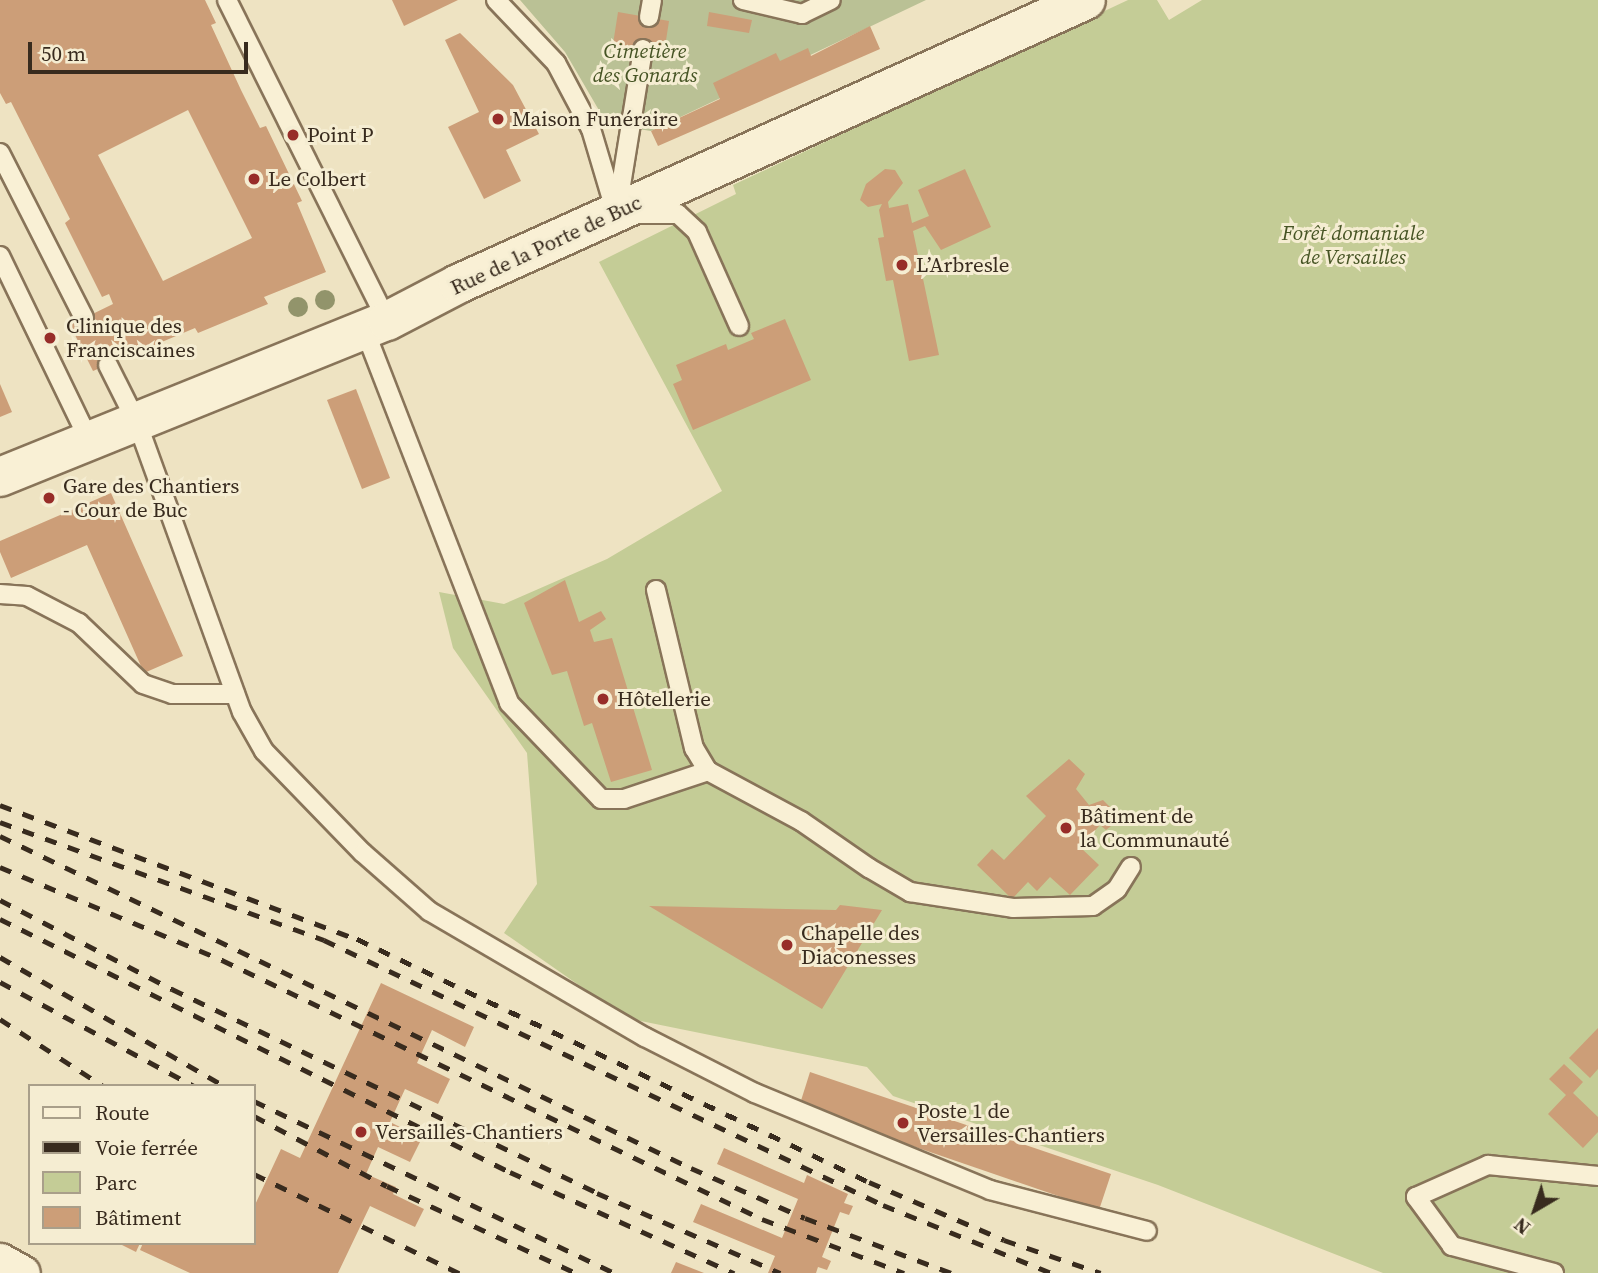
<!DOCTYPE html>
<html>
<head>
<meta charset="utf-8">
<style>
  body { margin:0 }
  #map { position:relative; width:1598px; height:1273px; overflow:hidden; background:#eee3c2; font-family:"Source Serif 4",serif }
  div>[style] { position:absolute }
  .green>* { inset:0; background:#c4cc96 }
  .cemetery>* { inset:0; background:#bac195 }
  .building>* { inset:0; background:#cc9e78 }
  .roads { filter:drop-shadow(2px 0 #887459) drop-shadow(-2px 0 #887459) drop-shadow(0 2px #887459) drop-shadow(0 -2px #887459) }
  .lane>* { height:18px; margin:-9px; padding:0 9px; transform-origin:9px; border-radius:9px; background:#f9f0d5 }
  .street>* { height:35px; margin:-17.5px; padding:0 17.5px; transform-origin:17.5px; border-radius:17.5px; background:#f9f0d5 }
  .secondary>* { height:38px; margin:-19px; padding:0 19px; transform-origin:19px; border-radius:19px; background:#f9f0d5 }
  .rail>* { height:5px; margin-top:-2.5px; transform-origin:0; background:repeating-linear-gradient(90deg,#382b1e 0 12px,transparent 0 24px) }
  .trees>* { width:20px; height:20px; margin:-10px; border-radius:50%; background:#92946b }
  .dots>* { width:19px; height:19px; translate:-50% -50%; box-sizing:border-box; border:4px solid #f5edd2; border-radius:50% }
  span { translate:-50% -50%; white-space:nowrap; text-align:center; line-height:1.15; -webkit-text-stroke:6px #f5edd2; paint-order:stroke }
  .park-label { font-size:21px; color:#465424; font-style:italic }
  .poi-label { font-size:21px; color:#382b1e }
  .left { translate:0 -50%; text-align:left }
  .street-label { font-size:21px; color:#382b1e }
  .legend { position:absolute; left:28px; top:1084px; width:228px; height:161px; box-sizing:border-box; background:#f5edd2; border:2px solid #a99f8a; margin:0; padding:9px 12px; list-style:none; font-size:21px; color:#382b1e }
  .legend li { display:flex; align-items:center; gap:14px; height:35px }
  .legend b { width:35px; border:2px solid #a99f8a }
  .north { position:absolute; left:1500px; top:1175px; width:70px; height:70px; -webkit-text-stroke:5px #f5edd2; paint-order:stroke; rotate:219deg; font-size:19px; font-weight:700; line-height:28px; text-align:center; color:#382b1e }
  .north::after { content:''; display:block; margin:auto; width:24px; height:32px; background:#382b1e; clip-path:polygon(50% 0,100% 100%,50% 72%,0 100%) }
  .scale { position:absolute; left:28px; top:42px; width:220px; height:32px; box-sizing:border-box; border:4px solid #382b1e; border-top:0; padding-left:9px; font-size:21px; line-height:24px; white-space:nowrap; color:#382b1e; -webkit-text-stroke:5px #f5edd2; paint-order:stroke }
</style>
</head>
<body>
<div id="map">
  <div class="green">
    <i style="clip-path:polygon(1128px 0,1157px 0,1169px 20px,1202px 0,1598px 0,1598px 1273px,1383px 1273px,1158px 1185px,893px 1096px,867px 1067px,626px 1018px,504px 933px,537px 884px,527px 753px,453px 648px,439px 592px,504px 604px,607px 559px,722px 491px,599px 262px,736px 194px,733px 185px)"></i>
  </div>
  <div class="cemetery">
    <i style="clip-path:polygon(520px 0,926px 0,651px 131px,607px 124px,565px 52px)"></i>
  </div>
  <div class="building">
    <i style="clip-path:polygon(evenodd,0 0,205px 0,216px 23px,211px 25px,241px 90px,260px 128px,266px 126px,302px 201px,297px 203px,326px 272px,264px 297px,268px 304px,198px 333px,195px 328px,93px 371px,70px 325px,113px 304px,109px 294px,102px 297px,65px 223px,70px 219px,11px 102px,6px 104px,0 93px,0 0,188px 110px,252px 238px,163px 281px,98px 155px,188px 110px)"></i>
    <i style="clip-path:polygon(392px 0,458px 0,404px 26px)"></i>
    <i style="clip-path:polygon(618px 12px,669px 21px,664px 53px,613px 44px)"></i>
    <i style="clip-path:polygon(709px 12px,752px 20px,749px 33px,707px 26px)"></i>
    <i style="clip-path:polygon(870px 26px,880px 49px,658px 146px,651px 131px,720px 99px,713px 83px,776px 53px,780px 61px,808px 48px,811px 56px)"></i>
    <i style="clip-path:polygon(460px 33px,513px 85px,539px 134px,506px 150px,521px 181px,484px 199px,448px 127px,479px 112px,445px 40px)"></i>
    <i style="clip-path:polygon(332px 134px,336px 140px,328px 144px,325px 138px)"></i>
    <i style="clip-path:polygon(885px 169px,895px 170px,903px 183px,888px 202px,889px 208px,908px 204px,912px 223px,929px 216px,918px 190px,965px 169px,991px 227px,941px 250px,925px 226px,913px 231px,939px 355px,909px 361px,893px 280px,886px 281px,878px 238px,884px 237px,879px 210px,882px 204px,868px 207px,860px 200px,866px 184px)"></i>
    <i style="clip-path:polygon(785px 319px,811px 380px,693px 430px,673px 384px,682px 380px,676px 365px,726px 344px,728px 350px,754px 339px,751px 333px)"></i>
    <i style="clip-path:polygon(0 384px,12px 412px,0 417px)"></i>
    <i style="clip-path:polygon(356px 389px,390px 478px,362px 489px,327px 400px)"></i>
    <i style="clip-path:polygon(111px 493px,183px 656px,144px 673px,87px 545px,11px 578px,0 552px,0 541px)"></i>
    <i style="clip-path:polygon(565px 580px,579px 622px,601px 611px,606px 619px,590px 630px,594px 642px,612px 638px,652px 770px,611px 782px,592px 723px,584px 726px,567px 671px,552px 675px,524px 603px)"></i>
    <i style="clip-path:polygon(1069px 759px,1085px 774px,1076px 789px,1089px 805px,1103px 800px,1113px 810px,1111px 826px,1106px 830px,1100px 825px,1080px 847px,1099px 865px,1070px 895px,1050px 877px,1037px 891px,1028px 882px,1012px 899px,977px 865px,992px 849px,1004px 860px,1046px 816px,1026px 796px)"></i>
    <i style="clip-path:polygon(840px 905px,882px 910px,822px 1009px,649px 906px,836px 910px)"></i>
    <i style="clip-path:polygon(381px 983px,474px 1027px,465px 1047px,432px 1030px,417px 1063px,450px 1079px,438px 1104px,405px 1089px,390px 1122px,422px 1138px,410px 1162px,378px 1147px,366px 1174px,396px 1187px,393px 1194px,424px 1209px,415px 1227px,370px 1206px,338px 1273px,190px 1273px,140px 1250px,143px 1243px,254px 1243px,254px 1207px,281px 1149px,300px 1158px)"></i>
    <i style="clip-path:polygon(1598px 1028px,1598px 1069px,1590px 1078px,1569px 1058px)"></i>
    <i style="clip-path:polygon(1564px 1064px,1583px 1082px,1573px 1093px,1598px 1117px,1598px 1132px,1583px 1148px,1548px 1114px,1566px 1095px,1549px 1079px)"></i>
    <i style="clip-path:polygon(810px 1072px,1111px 1174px,1099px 1210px,799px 1107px)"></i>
    <i style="clip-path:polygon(724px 1148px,804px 1183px,807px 1175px,848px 1194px,844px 1203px,853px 1206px,849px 1215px,840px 1212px,822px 1257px,831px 1261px,827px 1270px,818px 1267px,816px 1273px,768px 1273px,775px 1256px,693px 1222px,701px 1204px,782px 1238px,798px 1199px,717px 1164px)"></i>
    <i style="clip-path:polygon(118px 1243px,140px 1243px,136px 1252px)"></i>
    <i style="clip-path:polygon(676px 1262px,704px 1273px,671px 1273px)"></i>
  </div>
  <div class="roads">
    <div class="lane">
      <i style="left:227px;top:0;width:359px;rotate:63.5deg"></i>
      <i style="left:496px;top:0;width:87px;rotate:46.4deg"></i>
      <i style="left:556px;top:63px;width:75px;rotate:62.1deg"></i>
      <i style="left:591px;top:129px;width:88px;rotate:73.4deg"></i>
      <i style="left:743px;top:0;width:61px;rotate:13.3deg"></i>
      <i style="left:802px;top:14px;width:32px;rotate:-26deg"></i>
      <i style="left:649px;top:17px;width:17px;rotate:-80deg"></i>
      <i style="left:0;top:153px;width:185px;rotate:63deg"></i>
      <i style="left:617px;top:210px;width:163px;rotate:-80.8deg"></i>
      <i style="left:637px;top:214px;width:41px"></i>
      <i style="left:678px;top:214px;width:26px;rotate:43deg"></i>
      <i style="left:697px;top:232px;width:103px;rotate:65.9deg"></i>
      <i style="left:0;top:256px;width:209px;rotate:64.2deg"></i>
      <i style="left:365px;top:331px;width:399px;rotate:68.8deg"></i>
      <i style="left:509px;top:703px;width:133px;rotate:46.2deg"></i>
      <i style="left:601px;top:799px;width:23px"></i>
      <i style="left:624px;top:799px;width:89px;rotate:-18.4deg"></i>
      <i style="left:108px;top:365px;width:67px;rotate:63.4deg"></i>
      <i style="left:138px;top:425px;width:305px;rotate:70.1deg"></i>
      <i style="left:242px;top:712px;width:45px;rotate:60.6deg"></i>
      <i style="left:264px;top:751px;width:142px;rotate:45.9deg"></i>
      <i style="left:363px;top:853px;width:88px;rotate:41.3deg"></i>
      <i style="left:429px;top:911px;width:250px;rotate:30.3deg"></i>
      <i style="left:645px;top:1037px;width:123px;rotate:27deg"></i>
      <i style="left:755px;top:1093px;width:254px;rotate:22.4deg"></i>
      <i style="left:990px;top:1190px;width:162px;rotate:14.6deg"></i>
      <i style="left:656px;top:590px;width:163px;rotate:76.5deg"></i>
      <i style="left:694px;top:748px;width:27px;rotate:59deg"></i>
      <i style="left:708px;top:771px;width:106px;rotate:28.3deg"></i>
      <i style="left:801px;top:821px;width:83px;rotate:34.7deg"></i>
      <i style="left:869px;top:868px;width:48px;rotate:30.3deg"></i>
      <i style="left:910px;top:892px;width:104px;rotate:8.8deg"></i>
      <i style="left:1013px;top:908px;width:80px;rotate:-1.4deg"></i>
      <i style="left:1093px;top:906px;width:29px;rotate:-35deg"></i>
      <i style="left:1117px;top:889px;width:26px;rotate:-58deg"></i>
      <i style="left:0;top:594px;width:27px;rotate:4deg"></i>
      <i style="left:27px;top:596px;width:59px;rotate:27.4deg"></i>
      <i style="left:79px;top:623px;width:88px;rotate:43.6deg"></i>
      <i style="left:143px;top:684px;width:31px;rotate:19deg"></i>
      <i style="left:172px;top:694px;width:63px"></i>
      <i style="left:1554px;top:1273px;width:106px;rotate:-165.2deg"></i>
      <i style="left:1452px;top:1246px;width:61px;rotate:-126.3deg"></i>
      <i style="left:1416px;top:1197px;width:79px;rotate:-24deg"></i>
      <i style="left:1488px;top:1165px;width:111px;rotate:5.7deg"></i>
    </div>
    <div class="street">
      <i style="left:0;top:1261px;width:25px;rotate:29deg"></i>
    </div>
    <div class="secondary">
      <i style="left:0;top:477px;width:417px;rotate:-22deg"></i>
      <i style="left:387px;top:321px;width:80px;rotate:-27.5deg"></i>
      <i style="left:458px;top:284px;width:689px;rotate:-24.33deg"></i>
    </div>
  </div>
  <div class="rail">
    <i style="left:0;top:805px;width:381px;rotate:20.6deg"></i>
    <i style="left:357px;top:939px;width:567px;rotate:25.39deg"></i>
    <i style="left:869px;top:1182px;width:147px;rotate:23.2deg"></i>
    <i style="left:1004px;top:1240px;width:102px;rotate:18.8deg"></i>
    <i style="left:0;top:822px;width:345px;rotate:20deg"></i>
    <i style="left:324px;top:940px;width:619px;rotate:25.36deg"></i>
    <i style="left:883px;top:1205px;width:181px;rotate:22deg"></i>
    <i style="left:0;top:836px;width:767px;rotate:25.66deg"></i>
    <i style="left:691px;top:1168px;width:124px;rotate:23.7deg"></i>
    <i style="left:805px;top:1218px;width:156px;rotate:20.6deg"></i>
    <i style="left:0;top:867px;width:241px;rotate:22.7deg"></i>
    <i style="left:222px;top:960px;width:599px;rotate:25.62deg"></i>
    <i style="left:762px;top:1219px;width:152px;rotate:20.8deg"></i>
    <i style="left:0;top:900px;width:194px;rotate:27.4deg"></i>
    <i style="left:172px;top:989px;width:471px;rotate:25.6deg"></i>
    <i style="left:597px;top:1193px;width:200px;rotate:23.6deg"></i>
    <i style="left:0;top:919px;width:569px;rotate:26.39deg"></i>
    <i style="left:510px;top:1172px;width:246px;rotate:24.3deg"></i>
    <i style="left:0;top:957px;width:258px;rotate:29.9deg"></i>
    <i style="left:0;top:982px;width:220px;rotate:28.2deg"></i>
    <i style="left:0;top:1019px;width:123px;rotate:33deg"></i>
    <i style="left:254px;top:1101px;width:400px;rotate:25.5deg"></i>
    <i style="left:254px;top:1116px;width:150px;rotate:27.8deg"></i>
    <i style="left:387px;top:1186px;width:208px;rotate:24.7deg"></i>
    <i style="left:254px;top:1174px;width:228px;rotate:25.8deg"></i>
  </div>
  <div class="trees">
    <i style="left:325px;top:300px"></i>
    <i style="left:298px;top:307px"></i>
  </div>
  <div class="dots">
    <i style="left:498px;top:119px;background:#972d29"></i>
    <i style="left:293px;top:135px;background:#972d29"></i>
    <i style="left:254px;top:179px;background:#972d29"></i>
    <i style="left:902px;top:265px;background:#972d29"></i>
    <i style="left:50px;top:338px;background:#972d29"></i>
    <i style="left:49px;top:498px;background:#972d29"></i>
    <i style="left:603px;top:699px;background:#972d29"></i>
    <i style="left:1066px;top:828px;background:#972d29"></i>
    <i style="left:787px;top:945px;background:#972d29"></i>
    <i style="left:903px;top:1123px;background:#972d29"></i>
    <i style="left:361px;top:1132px;background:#972d29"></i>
  </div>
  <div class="park-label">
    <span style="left:645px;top:63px">Cimetière<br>des Gonards</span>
    <span style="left:1353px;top:245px">Forêt domaniale<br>de Versailles</span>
  </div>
  <div class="poi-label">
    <span class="left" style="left:512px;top:119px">Maison Funéraire</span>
    <span class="left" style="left:307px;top:135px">Point P</span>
    <span class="left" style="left:268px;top:179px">Le Colbert</span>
    <span class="left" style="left:916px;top:265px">L’Arbresle</span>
    <span class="left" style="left:66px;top:338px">Clinique des<br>Franciscaines</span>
    <span class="left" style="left:63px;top:498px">Gare des Chantiers<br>- Cour de Buc</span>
    <span class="left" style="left:617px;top:699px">Hôtellerie</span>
    <span class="left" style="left:1080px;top:828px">Bâtiment de<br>la Communauté</span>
    <span class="left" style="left:801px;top:945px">Chapelle des<br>Diaconesses</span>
    <span class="left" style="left:917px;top:1123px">Poste 1 de<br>Versailles-Chantiers</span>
    <span class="left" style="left:375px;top:1132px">Versailles-Chantiers</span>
  </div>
  <div class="street-label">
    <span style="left:546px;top:245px;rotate:-25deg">Rue de la Porte de Buc</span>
  </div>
  <ul class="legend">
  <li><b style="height:9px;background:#f9f0d5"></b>Route</li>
  <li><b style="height:9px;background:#382b1e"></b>Voie ferrée</li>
  <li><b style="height:19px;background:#c4cc96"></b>Parc</li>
  <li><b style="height:19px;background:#cc9e78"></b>Bâtiment</li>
  </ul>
  <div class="north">N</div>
  <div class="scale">50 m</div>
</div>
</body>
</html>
